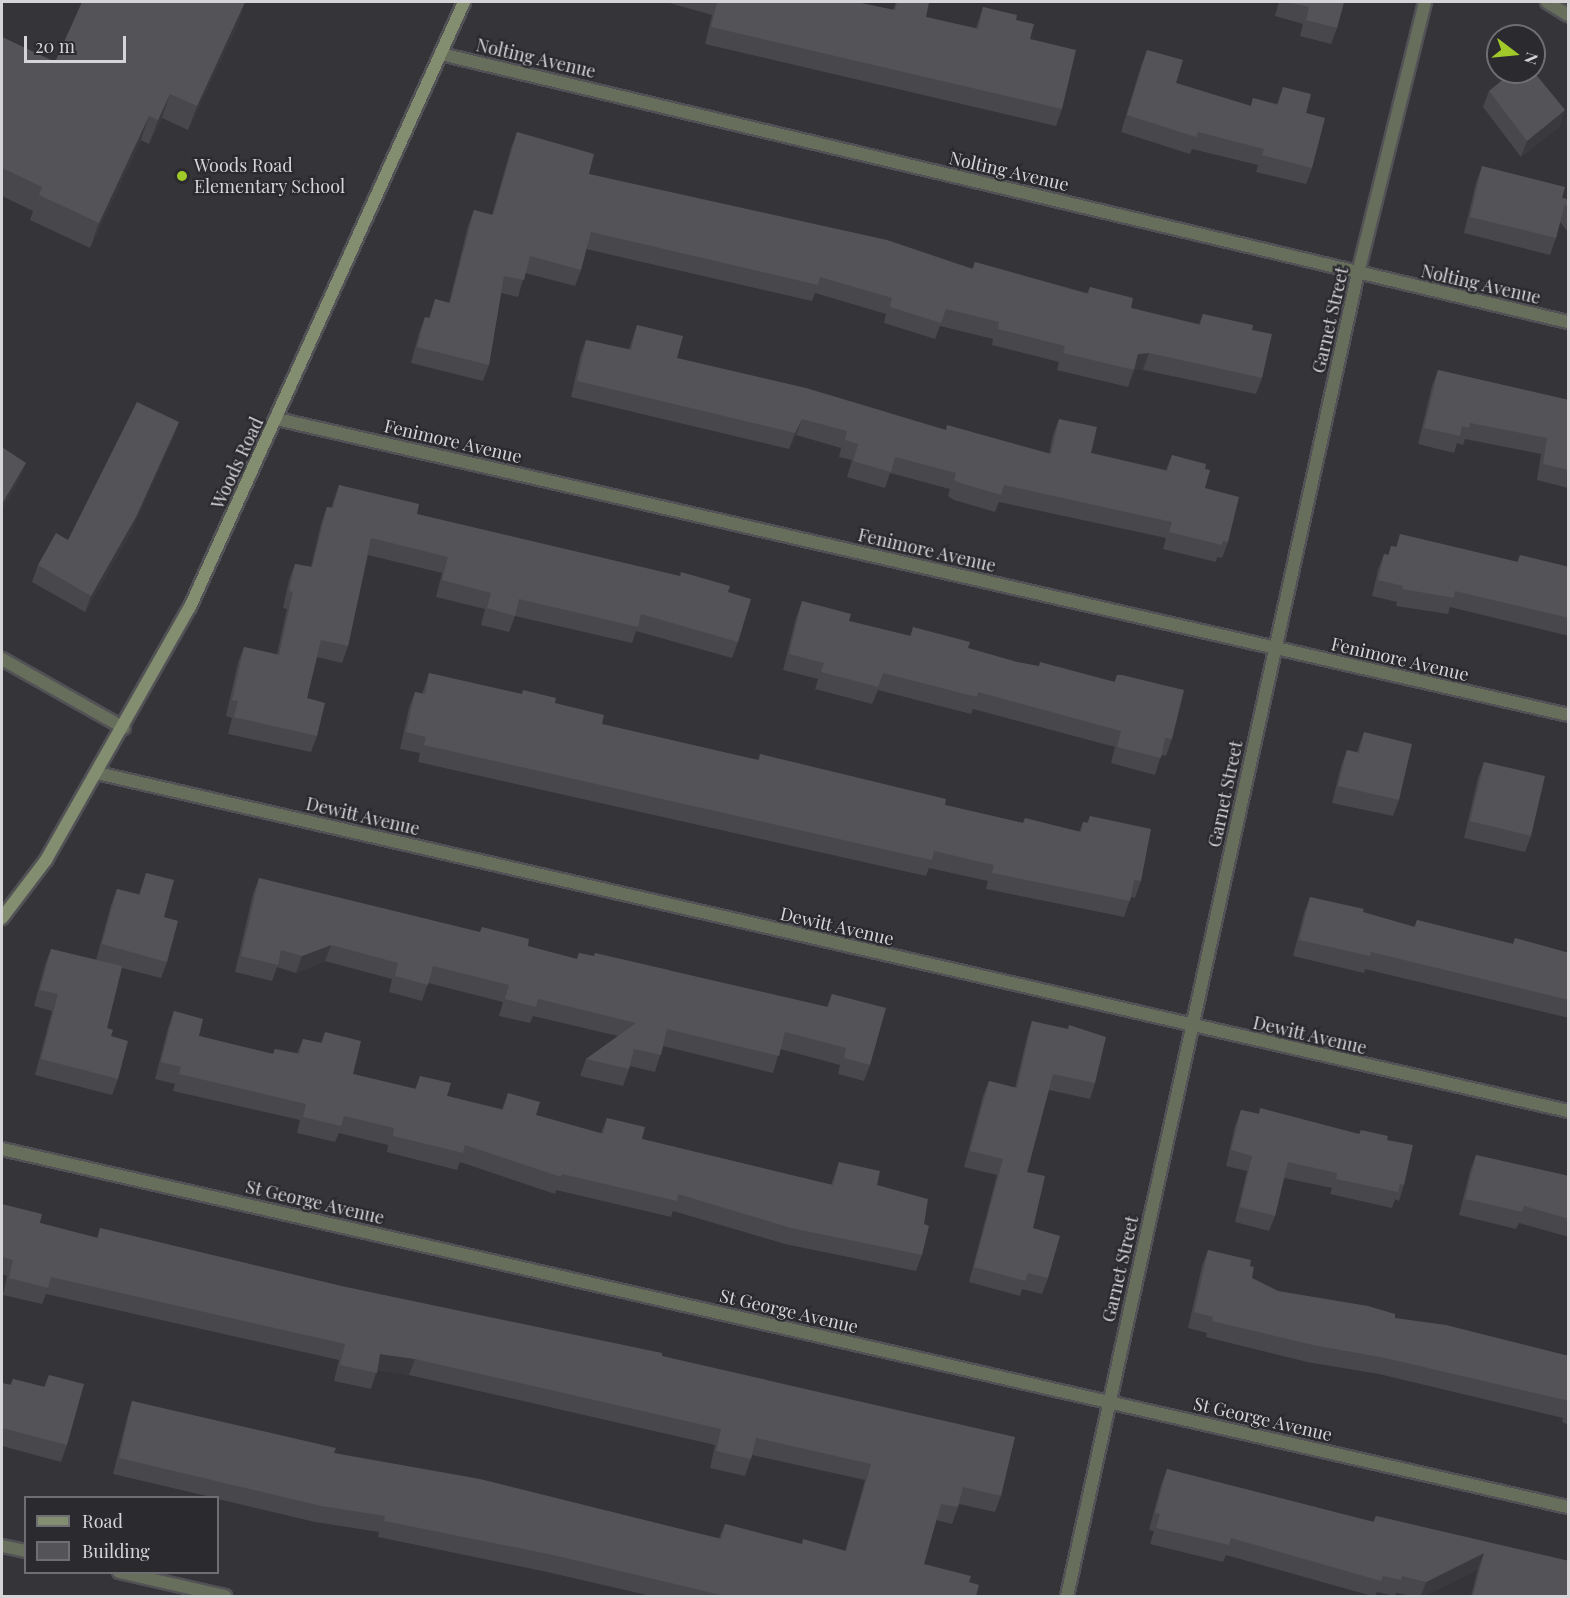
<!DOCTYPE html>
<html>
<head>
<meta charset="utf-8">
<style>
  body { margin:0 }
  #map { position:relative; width:1570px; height:1598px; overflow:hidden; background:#343439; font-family:"Playfair Display",serif }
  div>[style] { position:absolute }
  .roads { filter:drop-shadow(2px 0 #515156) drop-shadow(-2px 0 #515156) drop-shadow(0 2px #515156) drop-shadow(0 -2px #515156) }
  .street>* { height:12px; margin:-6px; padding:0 6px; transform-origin:6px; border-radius:6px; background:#676e5b }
  .secondary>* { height:12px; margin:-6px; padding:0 6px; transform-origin:6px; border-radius:6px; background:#838d6f }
  .wall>* { inset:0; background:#47474c }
  .shaded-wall>* { inset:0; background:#3a3a3e }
  .building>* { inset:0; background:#535358 }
  .dots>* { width:16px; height:16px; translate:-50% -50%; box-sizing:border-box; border:3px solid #2a2a2f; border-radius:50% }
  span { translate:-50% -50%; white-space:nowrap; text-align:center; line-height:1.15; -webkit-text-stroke:4.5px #2a2a2f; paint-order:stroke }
  .street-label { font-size:18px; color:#d5d5d8 }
  .poi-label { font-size:18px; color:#d5d5d8 }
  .left { translate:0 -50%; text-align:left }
  .frame { position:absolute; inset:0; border:3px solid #d5d5d8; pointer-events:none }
  .legend { position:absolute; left:24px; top:1496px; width:195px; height:78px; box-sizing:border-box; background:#2a2a2f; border:2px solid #6e6e73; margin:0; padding:8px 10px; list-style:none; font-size:18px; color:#d5d5d8 }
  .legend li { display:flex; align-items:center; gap:12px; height:30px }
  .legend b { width:30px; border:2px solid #6e6e73 }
  .north { position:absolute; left:1486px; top:24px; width:60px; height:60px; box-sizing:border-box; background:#2a2a2f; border:2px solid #6e6e73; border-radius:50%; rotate:106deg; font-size:16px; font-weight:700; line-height:24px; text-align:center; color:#d5d5d8 }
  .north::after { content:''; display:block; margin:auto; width:21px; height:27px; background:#a1c929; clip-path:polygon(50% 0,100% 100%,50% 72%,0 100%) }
  .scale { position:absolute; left:24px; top:36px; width:102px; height:27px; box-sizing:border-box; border:3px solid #d5d5d8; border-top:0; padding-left:8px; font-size:18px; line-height:21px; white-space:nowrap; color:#d5d5d8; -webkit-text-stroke:4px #2a2a2f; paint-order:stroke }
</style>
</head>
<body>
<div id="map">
  <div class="roads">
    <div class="street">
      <i style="left:1547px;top:2px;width:25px;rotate:32deg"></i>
      <i style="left:441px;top:54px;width:1158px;rotate:13.38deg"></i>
      <i style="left:277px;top:419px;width:1324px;rotate:12.91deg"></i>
      <i style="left:2px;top:659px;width:140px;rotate:29.5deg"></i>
      <i style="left:97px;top:773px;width:1509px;rotate:12.94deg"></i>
      <i style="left:2px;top:1149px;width:1606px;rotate:12.88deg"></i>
      <i style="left:2px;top:1546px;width:25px;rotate:12deg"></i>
      <i style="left:119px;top:1572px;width:109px;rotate:12.8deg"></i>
      <i style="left:1067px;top:1596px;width:1355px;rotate:-77.6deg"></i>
      <i style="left:1358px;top:273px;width:279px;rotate:-76.1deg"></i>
    </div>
    <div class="secondary">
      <i style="left:2px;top:918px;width:73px;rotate:-52.8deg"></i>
      <i style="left:46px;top:860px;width:291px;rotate:-60.4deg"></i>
      <i style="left:190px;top:607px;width:664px;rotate:-65.63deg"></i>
    </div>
  </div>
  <div class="wall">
    <i style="clip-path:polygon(245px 2px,237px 26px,188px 130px,162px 118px,149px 144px,141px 140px,90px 248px,30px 220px,33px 211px,2px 196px,2px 37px,55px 62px)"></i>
    <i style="clip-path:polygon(666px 2px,856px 2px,893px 10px,896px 2px,922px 2px,926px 17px,976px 28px,983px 7px,1016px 20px,1030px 39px,1062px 109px,1056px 126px,705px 44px,712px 15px)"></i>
    <i style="clip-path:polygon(1279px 2px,1344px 2px,1337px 28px,1331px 44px,1300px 36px,1303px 24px,1275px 16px)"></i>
    <i style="clip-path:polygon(1147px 50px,1176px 83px,1251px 106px,1253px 98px,1277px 104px,1283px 87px,1306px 113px,1312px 168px,1306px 184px,1256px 172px,1258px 165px,1192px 149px,1190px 154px,1121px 132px,1141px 66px)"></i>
    <i style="clip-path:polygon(1514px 75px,1565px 110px,1559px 127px,1521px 157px,1483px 107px,1489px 91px)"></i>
    <i style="clip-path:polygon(517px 132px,589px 174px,972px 269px,975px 262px,1087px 293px,1090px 287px,1131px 308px,1199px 324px,1203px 314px,1252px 330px,1262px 378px,1256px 394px,1143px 370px,1134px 370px,1128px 387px,1057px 370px,1059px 362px,992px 345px,993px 339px,940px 326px,935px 339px,884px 323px,886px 314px,815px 293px,812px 301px,586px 249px,581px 270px,575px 286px,525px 273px,518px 297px,501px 293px,489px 365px,483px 381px,411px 363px,419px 333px,425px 317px,429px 318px,435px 299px,449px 303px,468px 226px,474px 210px,492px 215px,511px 148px)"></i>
    <i style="clip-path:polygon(1482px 166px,1569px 200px,1569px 233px,1560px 222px,1556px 238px,1550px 255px,1464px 233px,1476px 183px)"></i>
    <i style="clip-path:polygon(637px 325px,677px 358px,945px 430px,1049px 454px,1053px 435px,1059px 419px,1091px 453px,1166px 470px,1172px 455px,1205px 469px,1205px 488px,1228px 542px,1222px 558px,1217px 557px,1216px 562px,1163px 549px,1166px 538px,999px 502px,995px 512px,954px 500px,948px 496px,950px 489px,890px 473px,885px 488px,847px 477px,852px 460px,839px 457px,841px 448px,796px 435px,789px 449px,571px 397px,580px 356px,586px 340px,629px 349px)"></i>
    <i style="clip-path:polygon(1438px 370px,1569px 400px,1568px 488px,1537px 480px,1541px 454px,1465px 439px,1463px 445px,1457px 443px,1454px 453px,1418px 444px,1432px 386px)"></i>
    <i style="clip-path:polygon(179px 422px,173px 438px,130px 534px,85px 612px,32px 582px,38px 565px,68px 540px)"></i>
    <i style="clip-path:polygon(339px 485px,417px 514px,728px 592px,738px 642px,732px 658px,636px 631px,632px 643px,515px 616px,509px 632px,481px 625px,485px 609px,436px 597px,442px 573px,368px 555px,348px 646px,342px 663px,317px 657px,307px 698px,317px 736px,311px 752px,228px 734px,232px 718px,226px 716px,238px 663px,244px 647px,277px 654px,287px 609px,283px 608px,289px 580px,295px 564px,311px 567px,321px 524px,327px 507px,331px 508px)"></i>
    <i style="clip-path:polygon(1400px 534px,1517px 562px,1520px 555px,1569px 567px,1569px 636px,1450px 607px,1448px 614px,1396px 606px,1397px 602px,1372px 596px,1378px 570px,1384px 554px,1388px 555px,1391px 546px,1396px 547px)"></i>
    <i style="clip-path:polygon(802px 601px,849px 621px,910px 636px,913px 627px,968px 648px,1017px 662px,1114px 682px,1117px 675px,1172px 739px,1166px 756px,1161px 755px,1155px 775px,1111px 763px,1115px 747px,973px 709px,971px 714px,878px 690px,872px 704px,815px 689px,818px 679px,783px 670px,796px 618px)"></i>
    <i style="clip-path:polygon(429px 673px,555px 703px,602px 724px,749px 758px,758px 760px,760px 754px,945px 805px,1023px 823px,1079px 832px,1083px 822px,1087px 823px,1090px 816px,1141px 881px,1135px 898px,1131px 897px,1124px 917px,986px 889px,988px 881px,929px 868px,926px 876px,418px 762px,420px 753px,400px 749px,409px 708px,415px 692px,422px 694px)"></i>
    <i style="clip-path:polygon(1364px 732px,1399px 800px,1393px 816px,1332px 803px,1341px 766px,1347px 750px,1357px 752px)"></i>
    <i style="clip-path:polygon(1484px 762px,1531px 836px,1525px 852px,1464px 838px,1478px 778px)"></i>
    <i style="clip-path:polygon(146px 873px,164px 917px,167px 962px,161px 978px,122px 968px,107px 1028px,111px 1036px,118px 1079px,112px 1095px,35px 1075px,52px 1011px,34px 1006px,45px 965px,51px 949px,96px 960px,111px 905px,117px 889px,139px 894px)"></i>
    <i style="clip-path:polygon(259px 878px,577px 959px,579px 953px,827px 1007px,832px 994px,870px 1065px,864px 1081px,838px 1074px,840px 1065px,780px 1049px,773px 1073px,663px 1046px,655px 1072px,630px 1066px,623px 1086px,580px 1076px,586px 1059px,618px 1036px,533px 1016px,530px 1023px,499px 1016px,503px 1002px,428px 983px,422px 1001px,389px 992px,392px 979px,325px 961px,296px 973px,277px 967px,272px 981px,235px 972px,253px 894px)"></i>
    <i style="clip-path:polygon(1310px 897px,1414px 927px,1417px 920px,1513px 944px,1515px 938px,1569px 953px,1569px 1018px,1365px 969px,1364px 973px,1293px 956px,1304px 913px)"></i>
    <i style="clip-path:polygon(174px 1011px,199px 1036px,273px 1054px,275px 1049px,297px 1053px,303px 1039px,321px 1043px,325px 1032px,353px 1074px,415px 1089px,420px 1076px,447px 1096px,502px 1109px,508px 1093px,536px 1115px,601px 1133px,607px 1118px,642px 1139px,831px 1185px,839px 1162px,877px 1185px,924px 1224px,922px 1255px,916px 1271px,785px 1244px,673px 1211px,671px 1217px,556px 1190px,555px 1194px,460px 1162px,457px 1170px,387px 1152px,388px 1145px,339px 1133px,335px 1142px,297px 1133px,300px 1120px,173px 1091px,175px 1084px,155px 1079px,168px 1028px)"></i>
    <i style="clip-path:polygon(1032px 1021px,1095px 1083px,1090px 1099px,1049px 1090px,1027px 1172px,1033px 1228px,1048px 1278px,1042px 1294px,1022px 1289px,1020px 1296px,969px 1282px,997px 1175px,964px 1167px,983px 1096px,989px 1081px,1015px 1088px,1027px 1037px)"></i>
    <i style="clip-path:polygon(1241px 1110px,1387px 1140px,1404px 1185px,1399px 1201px,1395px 1199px,1392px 1208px,1330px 1194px,1332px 1188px,1284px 1178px,1275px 1216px,1269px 1231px,1235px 1222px,1247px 1171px,1226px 1166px,1235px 1126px)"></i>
    <i style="clip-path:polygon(1476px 1155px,1569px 1176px,1569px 1237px,1519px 1223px,1516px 1229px,1459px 1215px,1470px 1171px)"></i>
    <i style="clip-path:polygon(2px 1204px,40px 1223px,97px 1238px,100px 1228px,341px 1286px,662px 1356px,1001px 1496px,995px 1512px,959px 1504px,952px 1524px,936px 1520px,924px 1564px,969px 1582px,976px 1596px,651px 1596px,547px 1572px,378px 1537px,379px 1532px,315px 1522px,218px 1499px,218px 1497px,211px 1497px,113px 1474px,127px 1418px,132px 1401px,334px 1453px,719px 1538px,725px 1524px,801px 1544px,845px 1551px,865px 1480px,752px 1455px,745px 1476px,710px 1468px,715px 1445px,409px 1375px,377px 1370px,371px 1389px,334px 1381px,339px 1360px,46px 1294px,42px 1304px,3px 1295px,7px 1276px,2px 1274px)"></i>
    <i style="clip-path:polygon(1208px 1250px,1250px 1266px,1252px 1278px,1278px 1291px,1395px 1318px,1569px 1356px,1569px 1425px,1562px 1422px,1563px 1418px,1379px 1374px,1307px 1362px,1206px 1337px,1207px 1333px,1188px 1328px,1202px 1266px)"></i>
    <i style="clip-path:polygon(49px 1375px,67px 1445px,61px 1462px,2px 1446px,2px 1383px,10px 1385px,13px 1379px,44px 1387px)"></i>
    <i style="clip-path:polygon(1167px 1469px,1373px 1522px,1376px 1516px,1569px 1561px,1569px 1596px,1471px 1596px,1478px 1569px,1424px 1596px,1411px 1596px,1396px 1593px,1395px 1596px,1394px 1596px,1377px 1592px,1375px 1596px,1372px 1596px,1226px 1555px,1223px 1562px,1150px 1544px,1154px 1531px,1149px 1530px,1161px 1485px)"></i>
  </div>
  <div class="shaded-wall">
    <i style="clip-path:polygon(245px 2px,237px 26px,188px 130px,197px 106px)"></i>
    <i style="clip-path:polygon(170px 94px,162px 118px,149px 144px,158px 120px)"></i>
    <i style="clip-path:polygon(1565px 110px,1559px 127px,1521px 157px,1527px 141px)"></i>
    <i style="clip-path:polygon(149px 116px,141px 140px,90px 248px,99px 223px)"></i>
    <i style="clip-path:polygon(1149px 353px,1143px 370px,1132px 370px,1138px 354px)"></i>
    <i style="clip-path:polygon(802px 419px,796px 435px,789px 449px,795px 433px)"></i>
    <i style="clip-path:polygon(179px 422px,173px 438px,130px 534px,85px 612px,91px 596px)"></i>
    <i style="clip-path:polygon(26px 463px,20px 479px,2px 510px,2px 504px)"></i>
    <i style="clip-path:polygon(331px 945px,325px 961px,296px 973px,302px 956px)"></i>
    <i style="clip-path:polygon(380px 1354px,415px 1359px,409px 1375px,374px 1370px)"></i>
    <i style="clip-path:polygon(1484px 1553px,1478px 1569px,1424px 1596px,1421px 1596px,1426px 1582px)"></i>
  </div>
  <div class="building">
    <i style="clip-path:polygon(82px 2px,245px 2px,197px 106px,170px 94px,158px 120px,149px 116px,99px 223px,39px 195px,42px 187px,2px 168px,2px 37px,55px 62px)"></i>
    <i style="clip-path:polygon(717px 2px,856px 2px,895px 10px,897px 2px,922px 2px,929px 3px,926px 17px,978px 29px,983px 7px,1017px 15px,1016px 20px,1034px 24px,1030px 39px,1076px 50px,1062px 109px,711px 27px)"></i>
    <i style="clip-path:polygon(1288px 2px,1344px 2px,1337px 28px,1306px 20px,1309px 7px)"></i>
    <i style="clip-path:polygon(1147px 50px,1183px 60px,1176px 83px,1251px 106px,1253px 98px,1278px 105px,1283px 87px,1311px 94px,1306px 113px,1325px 118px,1312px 168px,1262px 155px,1264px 149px,1198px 132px,1196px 137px,1127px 115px)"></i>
    <i style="clip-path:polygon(1512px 72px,1514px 75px,1517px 72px,1534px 72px,1565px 110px,1527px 141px,1489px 91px)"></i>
    <i style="clip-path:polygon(517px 132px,594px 154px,589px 174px,887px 240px,973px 269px,975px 262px,1088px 294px,1090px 287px,1133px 298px,1131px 308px,1200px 325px,1203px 314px,1253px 325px,1252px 330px,1272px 334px,1262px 378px,1149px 353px,1138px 354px,1134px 370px,1063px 353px,1065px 346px,998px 329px,999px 322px,946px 309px,941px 323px,890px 307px,892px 298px,820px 277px,818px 285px,591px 232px,581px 270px,530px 256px,524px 280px,504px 276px,489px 365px,417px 347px,425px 317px,430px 318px,435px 299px,450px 303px,474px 210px,493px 215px)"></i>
    <i style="clip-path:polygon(1482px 166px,1565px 187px,1562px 198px,1569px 200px,1569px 209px,1565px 204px,1556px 238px,1470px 217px)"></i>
    <i style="clip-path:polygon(637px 325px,683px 336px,677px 358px,806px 388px,946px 430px,947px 425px,1051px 454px,1059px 419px,1097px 427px,1091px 453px,1167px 471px,1172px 455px,1206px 464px,1205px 469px,1210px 470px,1205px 488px,1239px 497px,1228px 542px,1223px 541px,1222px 545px,1169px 532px,1172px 522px,1004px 485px,1001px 495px,960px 483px,954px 480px,956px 473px,895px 457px,891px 472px,853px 461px,858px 444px,845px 440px,847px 431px,802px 419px,795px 433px,577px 381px,586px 340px,631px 350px)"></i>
    <i style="clip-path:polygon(1438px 370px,1569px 400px,1569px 470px,1543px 464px,1547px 438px,1470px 423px,1469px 428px,1462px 426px,1460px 436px,1424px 428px)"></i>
    <i style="clip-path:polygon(137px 402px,179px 422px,136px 517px,91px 596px,38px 565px,56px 533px,68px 540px)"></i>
    <i style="clip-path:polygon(2px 447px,26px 463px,2px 504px)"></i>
    <i style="clip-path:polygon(339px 485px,419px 504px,417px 514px,680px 576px,681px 572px,730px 586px,728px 592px,751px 599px,738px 642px,641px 614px,638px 627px,519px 599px,515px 616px,487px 608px,491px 593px,442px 580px,448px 557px,371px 538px,348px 646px,321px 640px,307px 698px,325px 703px,317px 736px,234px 717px,238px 701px,232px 700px,244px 647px,279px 655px,293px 592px,289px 591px,295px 564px,312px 567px,327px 507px,333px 508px)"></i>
    <i style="clip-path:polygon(1400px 534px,1518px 562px,1520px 555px,1569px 567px,1569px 618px,1455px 591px,1454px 598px,1402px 589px,1403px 586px,1378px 580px,1384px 554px,1389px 555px,1391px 546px,1397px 547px)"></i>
    <i style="clip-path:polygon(802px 601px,851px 614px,849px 621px,911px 636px,913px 627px,970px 642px,968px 648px,1017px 662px,1039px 666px,1040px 662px,1115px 682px,1117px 675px,1122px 675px,1184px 690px,1172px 739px,1165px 738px,1161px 758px,1117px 747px,1121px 731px,978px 692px,977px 697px,883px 673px,878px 687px,821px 672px,824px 663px,789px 654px)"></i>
    <i style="clip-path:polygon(429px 673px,522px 694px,523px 690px,556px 698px,555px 703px,604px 715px,602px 724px,749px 758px,759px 760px,760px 754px,946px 799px,945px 805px,1023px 823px,1025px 818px,1081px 832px,1083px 822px,1088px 823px,1090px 816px,1151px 829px,1141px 881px,1134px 880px,1130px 901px,992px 873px,994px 865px,934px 851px,932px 860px,424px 745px,426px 737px,406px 732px,415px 692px,425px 694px)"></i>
    <i style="clip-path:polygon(1364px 732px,1412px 744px,1399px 800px,1338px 786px,1347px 750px,1359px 753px)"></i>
    <i style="clip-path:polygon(1484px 762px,1545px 776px,1531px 836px,1470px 821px)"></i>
    <i style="clip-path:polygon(146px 873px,174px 880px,164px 917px,178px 921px,167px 962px,102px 944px,117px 889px,140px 895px)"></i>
    <i style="clip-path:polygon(259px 878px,480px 932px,482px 927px,529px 939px,528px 946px,577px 959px,579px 953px,594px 956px,595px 953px,828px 1007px,832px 994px,886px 1008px,870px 1065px,844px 1058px,846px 1048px,785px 1032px,779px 1056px,667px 1029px,661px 1055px,634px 1049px,629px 1069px,586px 1059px,636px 1023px,538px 999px,536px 1007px,505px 999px,509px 985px,433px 966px,428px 985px,395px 976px,398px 963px,331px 945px,302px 956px,281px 950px,278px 965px,241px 956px)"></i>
    <i style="clip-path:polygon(1310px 897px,1364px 909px,1363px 912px,1415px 927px,1417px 920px,1513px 944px,1515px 938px,1569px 953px,1569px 1000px,1371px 952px,1370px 956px,1299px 940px)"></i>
    <i style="clip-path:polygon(51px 949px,122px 966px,107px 1028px,113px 1030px,111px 1036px,128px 1041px,118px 1079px,41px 1059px,58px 994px,40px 990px)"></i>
    <i style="clip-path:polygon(174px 1011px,203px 1019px,199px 1036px,273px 1054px,275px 1049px,299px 1054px,303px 1039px,322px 1043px,325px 1032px,361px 1041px,353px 1074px,416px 1089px,420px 1076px,451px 1083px,447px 1096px,503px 1110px,508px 1093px,540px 1102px,536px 1115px,603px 1134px,607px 1118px,645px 1127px,642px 1139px,833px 1185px,839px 1162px,880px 1171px,877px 1185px,928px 1199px,924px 1224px,929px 1226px,922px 1255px,791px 1228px,678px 1194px,677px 1201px,562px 1174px,561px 1177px,465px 1145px,463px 1153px,393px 1136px,394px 1128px,344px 1116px,341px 1126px,303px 1117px,306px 1104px,179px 1074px,181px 1067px,161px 1062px)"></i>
    <i style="clip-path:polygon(1032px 1021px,1068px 1029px,1069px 1025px,1106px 1037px,1095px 1083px,1053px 1074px,1027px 1172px,1045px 1176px,1033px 1228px,1060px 1236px,1048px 1278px,1028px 1273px,1025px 1281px,974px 1267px,1003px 1159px,970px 1151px,989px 1081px,1017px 1088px)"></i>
    <i style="clip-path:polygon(1260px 1108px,1359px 1134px,1361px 1130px,1388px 1136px,1387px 1140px,1413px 1145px,1404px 1185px,1400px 1184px,1398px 1192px,1336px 1179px,1337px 1173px,1288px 1162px,1275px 1216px,1240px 1207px,1252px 1156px,1231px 1150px,1241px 1110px,1259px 1114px)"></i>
    <i style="clip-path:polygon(1476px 1155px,1569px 1176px,1569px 1219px,1524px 1206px,1522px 1212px,1465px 1199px)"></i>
    <i style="clip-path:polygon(2px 1204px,42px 1214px,40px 1223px,98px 1238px,100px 1228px,341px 1286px,662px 1353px,662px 1356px,1015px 1437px,1001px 1496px,963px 1487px,958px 1507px,941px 1504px,924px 1564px,971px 1576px,969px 1582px,979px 1585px,976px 1596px,756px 1596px,750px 1595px,750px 1596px,725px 1596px,553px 1555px,384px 1521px,385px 1516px,321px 1506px,119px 1458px,132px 1401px,336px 1448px,334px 1453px,480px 1479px,721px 1539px,725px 1524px,802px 1544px,803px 1539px,846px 1551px,871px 1464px,756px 1438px,751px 1459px,716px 1451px,721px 1429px,415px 1359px,380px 1354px,377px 1373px,340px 1365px,345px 1344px,51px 1277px,48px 1288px,9px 1278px,13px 1260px,2px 1257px)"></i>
    <i style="clip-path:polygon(1208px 1250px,1251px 1260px,1250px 1266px,1254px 1267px,1252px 1278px,1278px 1291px,1368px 1306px,1395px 1314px,1395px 1318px,1446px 1325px,1569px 1356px,1569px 1401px,1385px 1358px,1313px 1345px,1212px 1321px,1213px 1317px,1194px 1312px)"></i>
    <i style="clip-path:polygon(49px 1375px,84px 1384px,67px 1445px,2px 1428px,2px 1383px,11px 1385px,13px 1379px,45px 1387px)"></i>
    <i style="clip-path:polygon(1167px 1469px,1374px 1522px,1376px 1516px,1569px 1561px,1569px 1596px,1473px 1596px,1484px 1553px,1426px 1582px,1402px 1576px,1401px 1580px,1383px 1576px,1381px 1581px,1231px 1538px,1229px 1545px,1156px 1528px,1160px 1514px,1155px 1513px)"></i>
  </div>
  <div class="dots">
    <i style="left:182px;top:176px;background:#a1c929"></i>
  </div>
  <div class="street-label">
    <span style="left:536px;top:58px;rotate:13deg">Nolting Avenue</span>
    <span style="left:1009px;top:171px;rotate:13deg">Nolting Avenue</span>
    <span style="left:1481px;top:284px;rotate:13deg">Nolting Avenue</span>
    <span style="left:1330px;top:320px;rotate:-77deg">Garnet Street</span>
    <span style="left:453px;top:441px;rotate:13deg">Fenimore Avenue</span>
    <span style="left:237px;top:463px;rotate:-65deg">Woods Road</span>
    <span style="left:927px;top:550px;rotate:13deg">Fenimore Avenue</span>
    <span style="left:1400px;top:659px;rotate:13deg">Fenimore Avenue</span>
    <span style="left:1225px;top:794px;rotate:-78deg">Garnet Street</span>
    <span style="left:363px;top:816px;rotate:13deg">Dewitt Avenue</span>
    <span style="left:837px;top:926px;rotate:13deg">Dewitt Avenue</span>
    <span style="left:1310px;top:1035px;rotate:13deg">Dewitt Avenue</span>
    <span style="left:315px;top:1202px;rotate:13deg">St George Avenue</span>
    <span style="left:1120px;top:1269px;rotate:-77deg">Garnet Street</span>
    <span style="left:789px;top:1311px;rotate:13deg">St George Avenue</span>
    <span style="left:1263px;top:1419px;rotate:13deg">St George Avenue</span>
  </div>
  <div class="poi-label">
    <span class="left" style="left:194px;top:176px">Woods Road<br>Elementary School</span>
  </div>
  <div class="frame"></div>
  <ul class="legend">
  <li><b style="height:8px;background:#838d6f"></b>Road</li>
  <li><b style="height:16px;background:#535358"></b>Building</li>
  </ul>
  <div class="north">N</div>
  <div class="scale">20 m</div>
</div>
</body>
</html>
